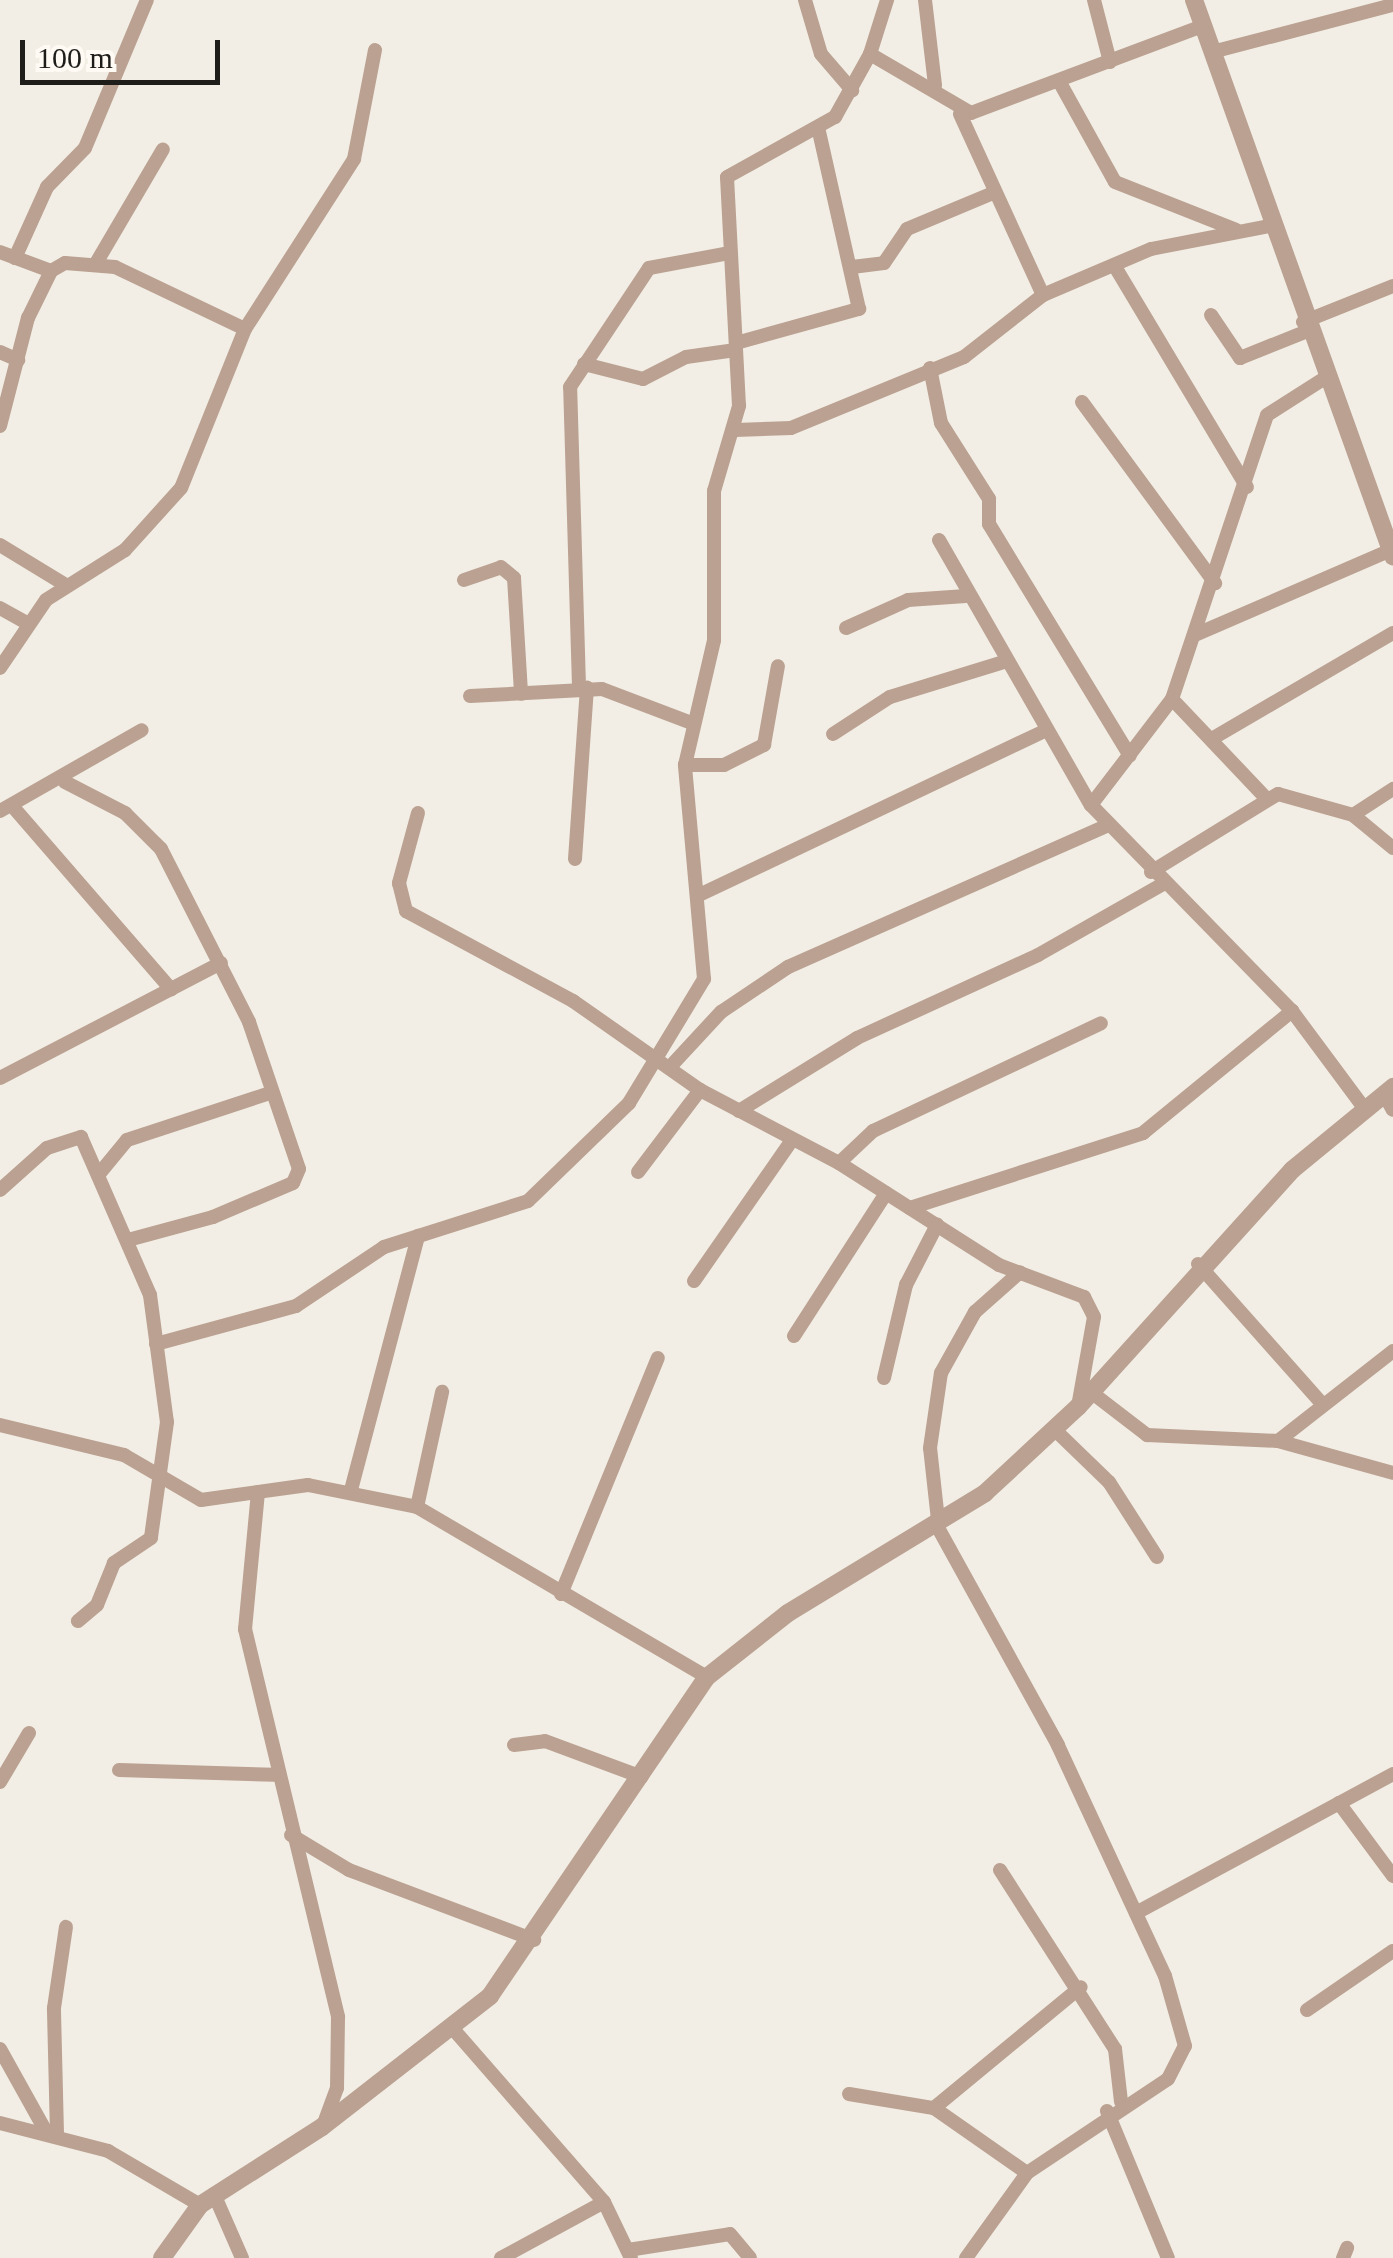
<!DOCTYPE html>
<html>
<head>
<meta charset="utf-8">
<style>
  body { margin:0 }
  #map { position:relative; width:1393px; height:2258px; overflow:hidden; background:#f2eee5; font-family:Georgia,serif }
  div>[style] { position:absolute }
  .minor>* { height:14px; margin:-7px; padding:0 7px; transform-origin:7px; border-radius:7px; background:#bba191 }
  .tertiary>* { height:18px; margin:-9px; padding:0 9px; transform-origin:9px; border-radius:9px; background:#bba191 }
  span { translate:-50% -50%; white-space:nowrap; text-align:center; line-height:1.15; -webkit-text-stroke:10px #fffbf4; paint-order:stroke }
  .scale { position:absolute; left:20px; top:40px; width:200px; height:45px; box-sizing:border-box; border:5px solid #1f1d1a; border-top:0; padding-left:12px; font-size:30px; line-height:35px; white-space:nowrap; color:#1f1d1a; -webkit-text-stroke:8px #fffbf4; paint-order:stroke }
</style>
</head>
<body>
<div id="map">
  <div class="minor">
    <i style="left:805px;top:0;width:56px;rotate:73.5deg"></i>
    <i style="left:821px;top:54px;width:48px;rotate:49.3deg"></i>
    <i style="left:925px;top:0;width:86px;rotate:83.3deg"></i>
    <i style="left:1094px;top:0;width:64px;rotate:75.5deg"></i>
    <i style="left:1212px;top:52px;width:187px;rotate:-14.6deg"></i>
    <i style="left:870px;top:54px;width:117px;rotate:30.3deg"></i>
    <i style="left:971px;top:113px;width:248px;rotate:-20.6deg"></i>
    <i style="left:1059px;top:81px;width:115px;rotate:61deg"></i>
    <i style="left:1115px;top:182px;width:130px;rotate:21.6deg"></i>
    <i style="left:960px;top:114px;width:199px;rotate:65.4deg"></i>
    <i style="left:0;top:252px;width:54px;rotate:20.4deg"></i>
    <i style="left:15px;top:258px;width:78px;rotate:-65.7deg"></i>
    <i style="left:47px;top:187px;width:54px;rotate:-45.7deg"></i>
    <i style="left:85px;top:148px;width:160px;rotate:-67.3deg"></i>
    <i style="left:95px;top:265px;width:134px;rotate:-59.6deg"></i>
    <i style="left:852px;top:267px;width:32px;rotate:-7deg"></i>
    <i style="left:884px;top:263px;width:41px;rotate:-55.9deg"></i>
    <i style="left:907px;top:229px;width:93px;rotate:-22.7deg"></i>
    <i style="left:1117px;top:270px;width:253px;rotate:59.1deg"></i>
    <i style="left:1211px;top:315px;width:52px;rotate:56deg"></i>
    <i style="left:1240px;top:358px;width:72px;rotate:-21.9deg"></i>
    <i style="left:1303px;top:322px;width:97px;rotate:-21.8deg"></i>
    <i style="left:245px;top:329px;width:202px;rotate:-57.3deg"></i>
    <i style="left:354px;top:159px;width:111px;rotate:-79.1deg"></i>
    <i style="left:736px;top:343px;width:128px;rotate:-15.5deg"></i>
    <i style="left:859px;top:309px;width:181px;rotate:-102.7deg"></i>
    <i style="left:0;top:352px;width:20px;rotate:24deg"></i>
    <i style="left:584px;top:364px;width:61px;rotate:14.3deg"></i>
    <i style="left:643px;top:379px;width:48px;rotate:-27.1deg"></i>
    <i style="left:686px;top:357px;width:50px;rotate:-8deg"></i>
    <i style="left:930px;top:368px;width:56px;rotate:78.7deg"></i>
    <i style="left:941px;top:423px;width:90px;rotate:57.7deg"></i>
    <i style="left:989px;top:499px;width:25px;rotate:90deg"></i>
    <i style="left:989px;top:524px;width:271px;rotate:58.7deg"></i>
    <i style="left:1082px;top:402px;width:225px;rotate:53.7deg"></i>
    <i style="left:0;top:426px;width:112px;rotate:-75.5deg"></i>
    <i style="left:28px;top:318px;width:52px;rotate:-63.9deg"></i>
    <i style="left:51px;top:271px;width:16px;rotate:-30deg"></i>
    <i style="left:65px;top:263px;width:50px;rotate:4.6deg"></i>
    <i style="left:115px;top:267px;width:144px;rotate:25.5deg"></i>
    <i style="left:245px;top:329px;width:171px;rotate:111.9deg"></i>
    <i style="left:181px;top:488px;width:84px;rotate:132.1deg"></i>
    <i style="left:125px;top:550px;width:93px;rotate:147.7deg"></i>
    <i style="left:46px;top:600px;width:82px;rotate:124.1deg"></i>
    <i style="left:735px;top:430px;width:56px;rotate:-2deg"></i>
    <i style="left:791px;top:428px;width:187px;rotate:-22.3deg"></i>
    <i style="left:964px;top:357px;width:100px;rotate:-38.1deg"></i>
    <i style="left:1043px;top:295px;width:117px;rotate:-23.1deg"></i>
    <i style="left:1151px;top:249px;width:120px;rotate:-11deg"></i>
    <i style="left:939px;top:540px;width:305px;rotate:60.2deg"></i>
    <i style="left:1091px;top:805px;width:288px;rotate:45.7deg"></i>
    <i style="left:1292px;top:1011px;width:121px;rotate:53.4deg"></i>
    <i style="left:0;top:545px;width:75px;rotate:31.4deg"></i>
    <i style="left:464px;top:580px;width:39px;rotate:-19deg"></i>
    <i style="left:501px;top:567px;width:17px;rotate:40deg"></i>
    <i style="left:514px;top:578px;width:116px;rotate:86.5deg"></i>
    <i style="left:0;top:608px;width:31px;rotate:29deg"></i>
    <i style="left:846px;top:628px;width:68px;rotate:-24.3deg"></i>
    <i style="left:908px;top:600px;width:58px;rotate:-3.9deg"></i>
    <i style="left:1197px;top:634px;width:214px;rotate:-23.4deg"></i>
    <i style="left:579px;top:686px;width:299px;rotate:-91.7deg"></i>
    <i style="left:570px;top:387px;width:143px;rotate:-56.4deg"></i>
    <i style="left:649px;top:268px;width:81px;rotate:-10.6deg"></i>
    <i style="left:470px;top:696px;width:132px;rotate:-3deg"></i>
    <i style="left:602px;top:689px;width:98px;rotate:20.8deg"></i>
    <i style="left:1172px;top:699px;width:138px;rotate:46.5deg"></i>
    <i style="left:833px;top:734px;width:68px;rotate:-33deg"></i>
    <i style="left:890px;top:697px;width:119px;rotate:-17.1deg"></i>
    <i style="left:1215px;top:737px;width:206px;rotate:-30.3deg"></i>
    <i style="left:685px;top:765px;width:39px"></i>
    <i style="left:724px;top:765px;width:45px;rotate:-26.6deg"></i>
    <i style="left:764px;top:745px;width:80px;rotate:-80deg"></i>
    <i style="left:65px;top:782px;width:68px;rotate:27.3deg"></i>
    <i style="left:125px;top:813px;width:51px;rotate:45deg"></i>
    <i style="left:161px;top:849px;width:194px;rotate:63deg"></i>
    <i style="left:249px;top:1022px;width:155px;rotate:71.2deg"></i>
    <i style="left:299px;top:1169px;width:15px;rotate:113deg"></i>
    <i style="left:293px;top:1183px;width:87px;rotate:157deg"></i>
    <i style="left:213px;top:1217px;width:88px;rotate:164.9deg"></i>
    <i style="left:1091px;top:805px;width:133px;rotate:-52.6deg"></i>
    <i style="left:1172px;top:699px;width:299px;rotate:-71.5deg"></i>
    <i style="left:1267px;top:415px;width:69px;rotate:-32.5deg"></i>
    <i style="left:14px;top:808px;width:240px;rotate:49.1deg"></i>
    <i style="left:0;top:811px;width:163px;rotate:-29.7deg"></i>
    <i style="left:418px;top:813px;width:73px;rotate:105.2deg"></i>
    <i style="left:399px;top:883px;width:29px;rotate:76deg"></i>
    <i style="left:406px;top:911px;width:190px;rotate:28.3deg"></i>
    <i style="left:573px;top:1001px;width:155px;rotate:35deg"></i>
    <i style="left:700px;top:1090px;width:157px;rotate:27.7deg"></i>
    <i style="left:839px;top:1163px;width:190px;rotate:32.5deg"></i>
    <i style="left:999px;top:1265px;width:91px;rotate:20.6deg"></i>
    <i style="left:1084px;top:1297px;width:22px;rotate:63deg"></i>
    <i style="left:1094px;top:1317px;width:91px;rotate:100.1deg"></i>
    <i style="left:1353px;top:815px;width:48px;rotate:-33deg"></i>
    <i style="left:575px;top:859px;width:172px;rotate:-86deg"></i>
    <i style="left:1151px;top:872px;width:149px;rotate:-31.6deg"></i>
    <i style="left:1278px;top:794px;width:78px;rotate:15.6deg"></i>
    <i style="left:1353px;top:815px;width:52px;rotate:39.5deg"></i>
    <i style="left:697px;top:896px;width:383px;rotate:-25.4deg"></i>
    <i style="left:670px;top:1067px;width:75px;rotate:-47.2deg"></i>
    <i style="left:721px;top:1012px;width:81px;rotate:-33.9deg"></i>
    <i style="left:788px;top:967px;width:348px;rotate:-23.9deg"></i>
    <i style="left:0;top:1078px;width:249px;rotate:-27.5deg"></i>
    <i style="left:1384px;top:1094px;width:18px;rotate:61deg"></i>
    <i style="left:739px;top:1111px;width:139px;rotate:-31.7deg"></i>
    <i style="left:857px;top:1038px;width:199px;rotate:-24.6deg"></i>
    <i style="left:1038px;top:955px;width:146px;rotate:-29.6deg"></i>
    <i style="left:839px;top:1163px;width:47px;rotate:-43.3deg"></i>
    <i style="left:873px;top:1131px;width:252px;rotate:-25.3deg"></i>
    <i style="left:638px;top:1172px;width:103px;rotate:-52.9deg"></i>
    <i style="left:99px;top:1174px;width:44px;rotate:-50.5deg"></i>
    <i style="left:127px;top:1140px;width:151px;rotate:-18.2deg"></i>
    <i style="left:0;top:1190px;width:63px;rotate:-41.8deg"></i>
    <i style="left:47px;top:1148px;width:36px;rotate:-18deg"></i>
    <i style="left:81px;top:1137px;width:172px;rotate:66.4deg"></i>
    <i style="left:150px;top:1295px;width:128px;rotate:82.4deg"></i>
    <i style="left:167px;top:1422px;width:117px;rotate:97.9deg"></i>
    <i style="left:151px;top:1538px;width:45px;rotate:146deg"></i>
    <i style="left:114px;top:1563px;width:45px;rotate:112deg"></i>
    <i style="left:97px;top:1605px;width:25px;rotate:140deg"></i>
    <i style="left:910px;top:1208px;width:245px;rotate:-17.8deg"></i>
    <i style="left:1143px;top:1133px;width:193px;rotate:-39.3deg"></i>
    <i style="left:1198px;top:1264px;width:188px;rotate:48.4deg"></i>
    <i style="left:694px;top:1281px;width:172px;rotate:-55.2deg"></i>
    <i style="left:794px;top:1336px;width:170px;rotate:-57.2deg"></i>
    <i style="left:156px;top:1344px;width:145px;rotate:-15.2deg"></i>
    <i style="left:296px;top:1306px;width:106px;rotate:-33.8deg"></i>
    <i style="left:384px;top:1247px;width:151px;rotate:-17.7deg"></i>
    <i style="left:528px;top:1201px;width:141px;rotate:-44.1deg"></i>
    <i style="left:629px;top:1103px;width:145px;rotate:-58.8deg"></i>
    <i style="left:704px;top:979px;width:215px;rotate:-95.1deg"></i>
    <i style="left:685px;top:765px;width:128px;rotate:-76.9deg"></i>
    <i style="left:714px;top:640px;width:149px;rotate:-90deg"></i>
    <i style="left:714px;top:491px;width:89px;rotate:-73.6deg"></i>
    <i style="left:739px;top:406px;width:229px;rotate:-93deg"></i>
    <i style="left:727px;top:177px;width:124px;rotate:-29.1deg"></i>
    <i style="left:835px;top:117px;width:72px;rotate:-60.9deg"></i>
    <i style="left:870px;top:54px;width:57px;rotate:-72.5deg"></i>
    <i style="left:884px;top:1378px;width:96px;rotate:-76.7deg"></i>
    <i style="left:906px;top:1285px;width:68px;rotate:-62.7deg"></i>
    <i style="left:1091px;top:1392px;width:71px;rotate:37.5deg"></i>
    <i style="left:1147px;top:1435px;width:131px;rotate:2.6deg"></i>
    <i style="left:1278px;top:1441px;width:119px;rotate:15.5deg"></i>
    <i style="left:0;top:1425px;width:128px;rotate:13.6deg"></i>
    <i style="left:124px;top:1455px;width:89px;rotate:30.3deg"></i>
    <i style="left:201px;top:1500px;width:108px;rotate:-8deg"></i>
    <i style="left:308px;top:1485px;width:111px;rotate:11.4deg"></i>
    <i style="left:417px;top:1507px;width:336px;rotate:30.4deg"></i>
    <i style="left:1053px;top:1428px;width:78px;rotate:44deg"></i>
    <i style="left:1109px;top:1482px;width:89px;rotate:57.4deg"></i>
    <i style="left:1278px;top:1441px;width:146px;rotate:-38deg"></i>
    <i style="left:351px;top:1490px;width:263px;rotate:-75.2deg"></i>
    <i style="left:258px;top:1492px;width:138px;rotate:95.4deg"></i>
    <i style="left:245px;top:1629px;width:399px;rotate:76.5deg"></i>
    <i style="left:338px;top:2017px;width:71px;rotate:90.8deg"></i>
    <i style="left:337px;top:2088px;width:40px;rotate:110.2deg"></i>
    <i style="left:417px;top:1507px;width:118px;rotate:-77.7deg"></i>
    <i style="left:561px;top:1594px;width:255px;rotate:-67.7deg"></i>
    <i style="left:514px;top:1745px;width:31px;rotate:-7deg"></i>
    <i style="left:545px;top:1741px;width:103px;rotate:20.4deg"></i>
    <i style="left:119px;top:1770px;width:155px;rotate:1.8deg"></i>
    <i style="left:0;top:1782px;width:57px;rotate:-59.4deg"></i>
    <i style="left:1339px;top:1803px;width:91px;rotate:53.5deg"></i>
    <i style="left:291px;top:1835px;width:68px;rotate:31.1deg"></i>
    <i style="left:349px;top:1870px;width:198px;rotate:20.7deg"></i>
    <i style="left:1000px;top:1870px;width:213px;rotate:57.3deg"></i>
    <i style="left:1115px;top:2049px;width:53px;rotate:83.5deg"></i>
    <i style="left:1136px;top:1913px;width:292px;rotate:-28.4deg"></i>
    <i style="left:1307px;top:2010px;width:104px;rotate:-34.5deg"></i>
    <i style="left:454px;top:2030px;width:228px;rotate:48.9deg"></i>
    <i style="left:604px;top:2202px;width:62px;rotate:64.3deg"></i>
    <i style="left:0;top:2049px;width:93px;rotate:60.9deg"></i>
    <i style="left:849px;top:2094px;width:86px;rotate:9.4deg"></i>
    <i style="left:934px;top:2108px;width:190px;rotate:-39.5deg"></i>
    <i style="left:934px;top:2108px;width:113px;rotate:35deg"></i>
    <i style="left:1107px;top:2111px;width:159px;rotate:67.5deg"></i>
    <i style="left:0;top:2123px;width:112px;rotate:14.5deg"></i>
    <i style="left:108px;top:2151px;width:107px;rotate:30.4deg"></i>
    <i style="left:57px;top:2134px;width:126px;rotate:-91.4deg"></i>
    <i style="left:54px;top:2008px;width:82px;rotate:-81.6deg"></i>
    <i style="left:214px;top:2194px;width:70px;rotate:66.4deg"></i>
    <i style="left:628px;top:2250px;width:103px;rotate:-8.9deg"></i>
    <i style="left:730px;top:2234px;width:31px;rotate:50deg"></i>
    <i style="left:501px;top:2258px;width:117px;rotate:-28.5deg"></i>
    <i style="left:966px;top:2258px;width:105px;rotate:-54.3deg"></i>
    <i style="left:1027px;top:2173px;width:169px;rotate:-33.7deg"></i>
    <i style="left:1168px;top:2079px;width:37px;rotate:-63deg"></i>
    <i style="left:1185px;top:2046px;width:73px;rotate:-105.9deg"></i>
    <i style="left:1165px;top:1976px;width:255px;rotate:-114.9deg"></i>
    <i style="left:1058px;top:1745px;width:247px;rotate:-118.9deg"></i>
    <i style="left:939px;top:1529px;width:81px;rotate:-96.3deg"></i>
    <i style="left:930px;top:1448px;width:76px;rotate:-81.7deg"></i>
    <i style="left:941px;top:1373px;width:70px;rotate:-60.9deg"></i>
    <i style="left:975px;top:1312px;width:60px;rotate:-41.6deg"></i>
    <i style="left:1343px;top:2258px;width:11px;rotate:-68deg"></i>
  </div>
  <div class="tertiary">
    <i style="left:1194px;top:0;width:591px;rotate:70.31deg"></i>
    <i style="left:162px;top:2258px;width:65px;rotate:-54.4deg"></i>
    <i style="left:200px;top:2205px;width:145px;rotate:-32.6deg"></i>
    <i style="left:322px;top:2127px;width:213px;rotate:-37.9deg"></i>
    <i style="left:490px;top:1996px;width:386px;rotate:-55.8deg"></i>
    <i style="left:707px;top:1677px;width:103px;rotate:-38.3deg"></i>
    <i style="left:788px;top:1613px;width:231px;rotate:-31.3deg"></i>
    <i style="left:985px;top:1493px;width:127px;rotate:-42.8deg"></i>
    <i style="left:1078px;top:1407px;width:319px;rotate:-47.9deg"></i>
    <i style="left:1292px;top:1170px;width:131px;rotate:-39.4deg"></i>
  </div>
  <div class="scale">100 m</div>
</div>
</body>
</html>
